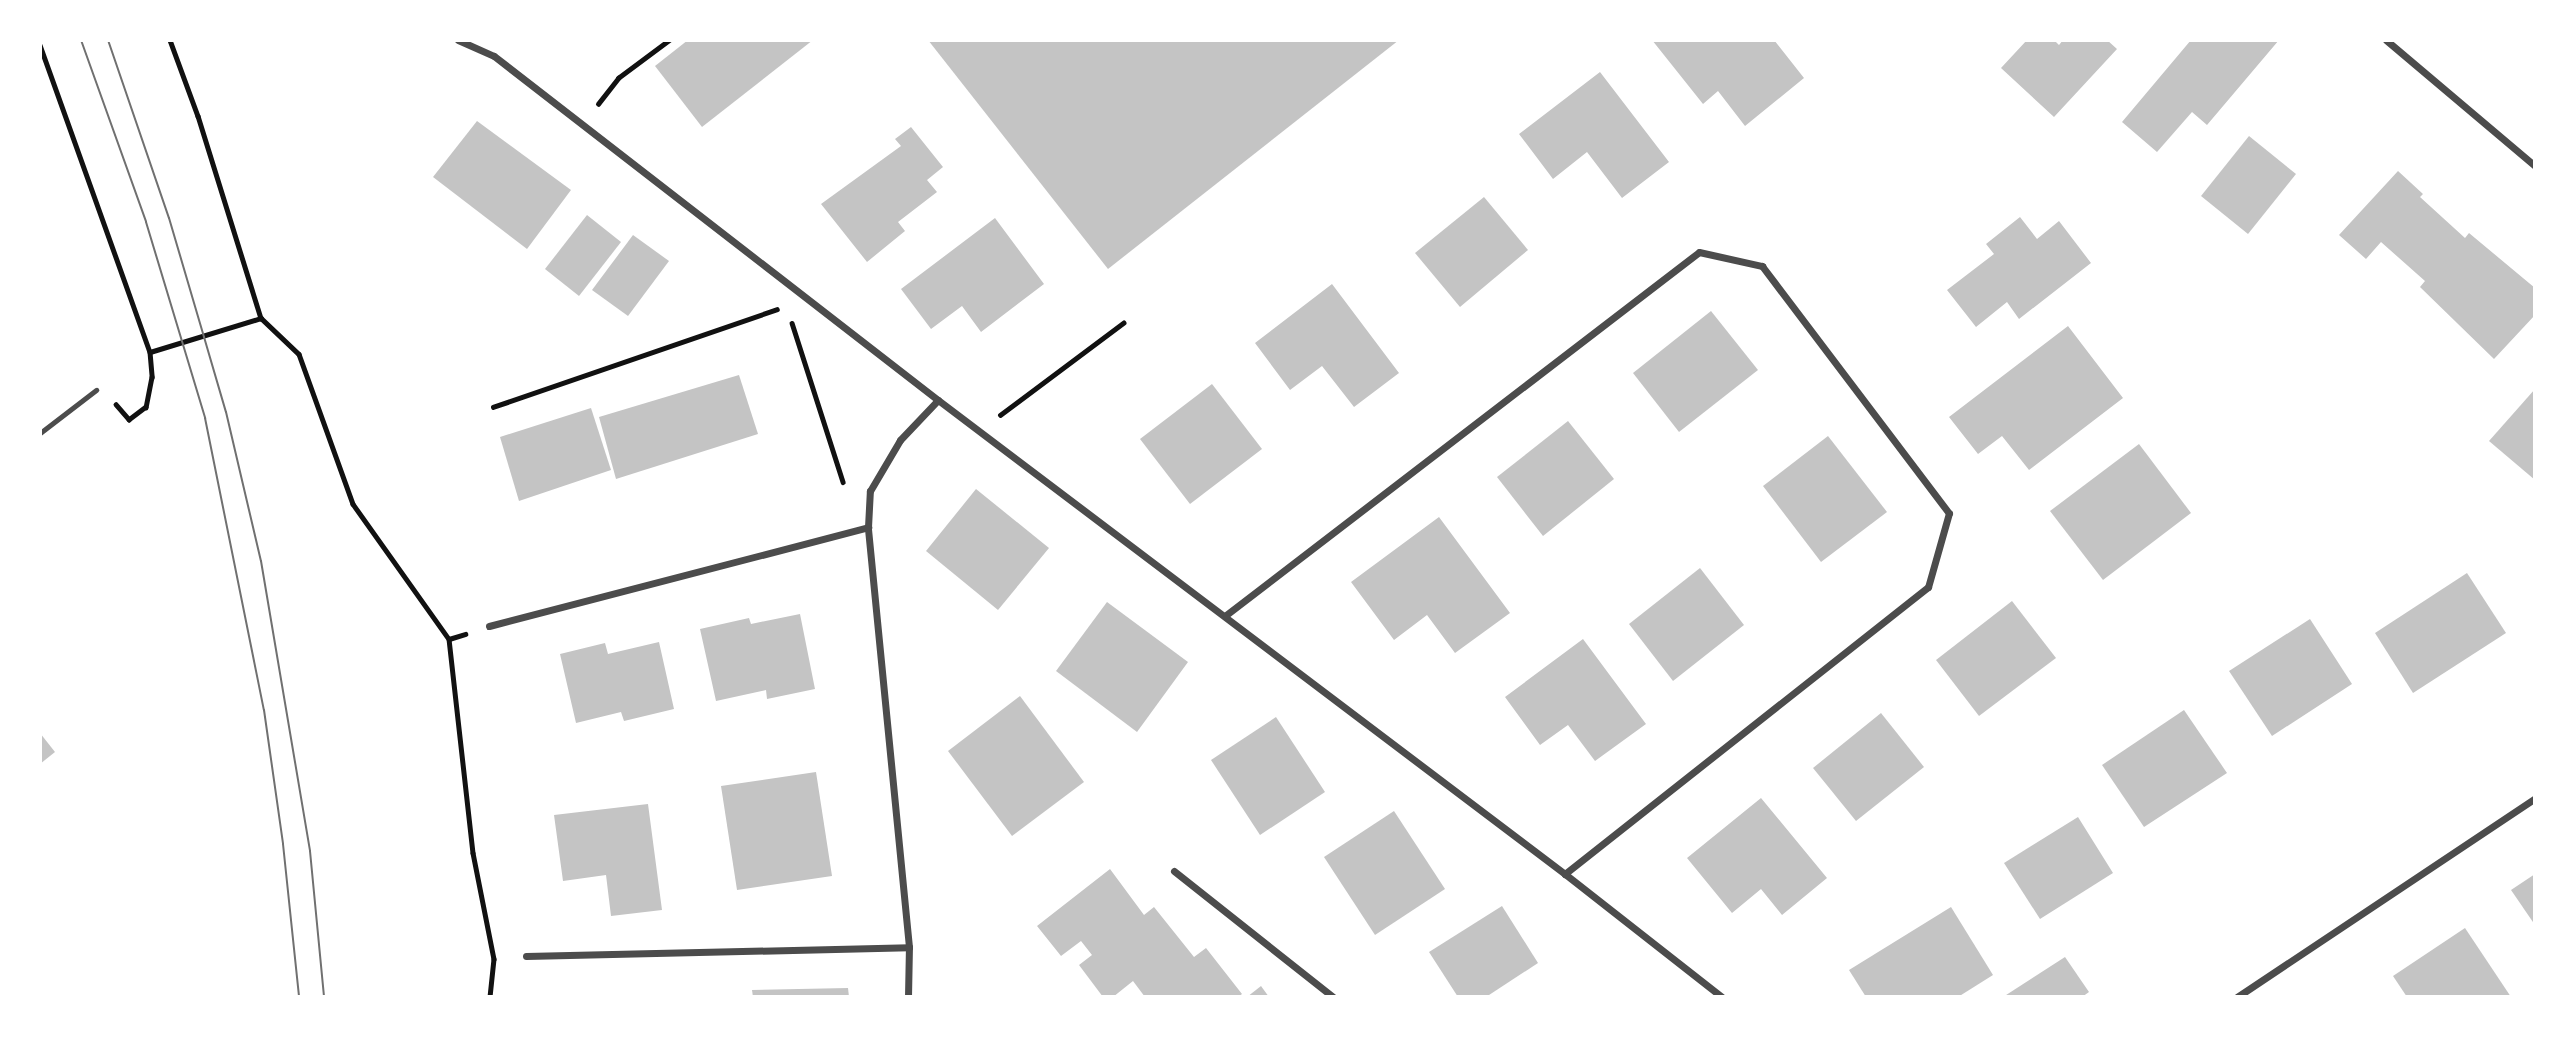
<!DOCTYPE html>
<html>
<head>
<meta charset="utf-8">
<style>
  body { margin:0 }
  #map { position:relative; width:2575px; height:1037px; overflow:hidden; background:#fff; font-family:"PT Serif",serif }
  div>[style] { position:absolute }
  .building>* { inset:0; background:#c4c4c4 }
  .path>* { height:4.5px; margin:-2.25px; padding:0 2.25px; transform-origin:2.25px; border-radius:2.25px; background:#111 }
  .service>* { height:5px; margin:-2.5px; padding:0 2.5px; transform-origin:2.5px; border-radius:2.5px; background:#4c4c4c }
  .minor>* { height:7px; margin:-3.5px; padding:0 3.5px; transform-origin:3.5px; border-radius:3.5px; background:#4c4c4c }
  .tram>* { height:2px; margin:-1px; padding:0 1px; transform-origin:1px; border-radius:1px; background:#707070 }
  span { translate:-50% -50%; white-space:nowrap; text-align:center; line-height:1.15; -webkit-text-stroke:7px #fff; paint-order:stroke }
  .frame { position:absolute; inset:0; border:42px solid #fff; pointer-events:none }
</style>
</head>
<body>
<div id="map">
  <div class="building">
    <i style="clip-path:polygon(688px 40px,813px 40px,702px 127px,655px 66px)"></i>
    <i style="clip-path:polygon(928px 40px,1399px 40px,1108px 269px)"></i>
    <i style="clip-path:polygon(1652px 40px,1774px 40px,1804px 78px,1745px 126px,1718px 91px,1703px 104px)"></i>
    <i style="clip-path:polygon(2027px 40px,2054px 40px,2059px 45px,2063px 40px,2107px 40px,2117px 49px,2054px 117px,2001px 68px)"></i>
    <i style="clip-path:polygon(2191px 40px,2279px 40px,2207px 125px,2192px 112px,2157px 152px,2122px 122px)"></i>
    <i style="clip-path:polygon(1600px 72px,1669px 162px,1622px 198px,1587px 152px,1553px 179px,1519px 134px)"></i>
    <i style="clip-path:polygon(477px 121px,571px 190px,527px 249px,433px 177px)"></i>
    <i style="clip-path:polygon(911px 127px,943px 167px,927px 180px,937px 192px,898px 222px,905px 231px,867px 262px,821px 204px,901px 146px,895px 139px)"></i>
    <i style="clip-path:polygon(2249px 136px,2296px 174px,2248px 234px,2201px 196px)"></i>
    <i style="clip-path:polygon(2398px 171px,2423px 194px,2420px 197px,2465px 238px,2469px 233px,2535px 288px,2535px 315px,2494px 359px,2420px 287px,2425px 281px,2381px 242px,2366px 259px,2339px 235px)"></i>
    <i style="clip-path:polygon(1484px 197px,1528px 250px,1460px 307px,1415px 253px)"></i>
    <i style="clip-path:polygon(587px 215px,621px 242px,579px 296px,545px 269px)"></i>
    <i style="clip-path:polygon(2020px 217px,2037px 239px,2059px 221px,2091px 263px,2019px 319px,2007px 302px,1976px 327px,1947px 290px,1994px 254px,1986px 244px)"></i>
    <i style="clip-path:polygon(995px 218px,1044px 284px,981px 332px,962px 306px,931px 329px,901px 289px)"></i>
    <i style="clip-path:polygon(633px 235px,669px 261px,628px 316px,592px 290px)"></i>
    <i style="clip-path:polygon(1332px 284px,1399px 373px,1354px 407px,1322px 366px,1290px 390px,1255px 343px)"></i>
    <i style="clip-path:polygon(1711px 311px,1758px 370px,1679px 432px,1633px 373px)"></i>
    <i style="clip-path:polygon(2068px 326px,2123px 398px,2029px 470px,2002px 436px,1978px 454px,1949px 417px)"></i>
    <i style="clip-path:polygon(739px 375px,758px 434px,616px 479px,599px 417px)"></i>
    <i style="clip-path:polygon(1212px 384px,1262px 449px,1190px 504px,1140px 439px)"></i>
    <i style="clip-path:polygon(2535px 389px,2535px 480px,2489px 441px)"></i>
    <i style="clip-path:polygon(591px 408px,611px 470px,519px 501px,500px 437px)"></i>
    <i style="clip-path:polygon(1568px 421px,1614px 479px,1543px 536px,1497px 477px)"></i>
    <i style="clip-path:polygon(1828px 436px,1887px 512px,1821px 562px,1763px 486px)"></i>
    <i style="clip-path:polygon(2139px 444px,2191px 513px,2103px 580px,2050px 511px)"></i>
    <i style="clip-path:polygon(976px 489px,1049px 548px,998px 610px,926px 551px)"></i>
    <i style="clip-path:polygon(1439px 517px,1510px 613px,1455px 653px,1427px 615px,1394px 640px,1351px 582px)"></i>
    <i style="clip-path:polygon(1700px 568px,1744px 625px,1673px 681px,1629px 624px)"></i>
    <i style="clip-path:polygon(2467px 573px,2506px 633px,2413px 693px,2375px 633px)"></i>
    <i style="clip-path:polygon(2012px 601px,2056px 658px,1979px 716px,1936px 660px)"></i>
    <i style="clip-path:polygon(1107px 602px,1188px 662px,1137px 732px,1056px 671px)"></i>
    <i style="clip-path:polygon(800px 614px,815px 689px,767px 699px,766px 690px,716px 701px,700px 629px,749px 618px,751px 624px)"></i>
    <i style="clip-path:polygon(2310px 619px,2352px 684px,2272px 736px,2229px 671px)"></i>
    <i style="clip-path:polygon(1583px 639px,1646px 724px,1595px 761px,1568px 725px,1540px 745px,1505px 697px)"></i>
    <i style="clip-path:polygon(659px 642px,674px 709px,624px 721px,621px 712px,576px 723px,560px 654px,605px 643px,608px 654px)"></i>
    <i style="clip-path:polygon(1020px 696px,1084px 782px,1012px 836px,948px 751px)"></i>
    <i style="clip-path:polygon(2184px 710px,2227px 773px,2144px 827px,2102px 765px)"></i>
    <i style="clip-path:polygon(1881px 713px,1924px 767px,1856px 821px,1813px 768px)"></i>
    <i style="clip-path:polygon(1276px 717px,1325px 792px,1260px 835px,1211px 760px)"></i>
    <i style="clip-path:polygon(40px 733px,55px 752px,40px 764px)"></i>
    <i style="clip-path:polygon(816px 772px,832px 876px,737px 890px,721px 786px)"></i>
    <i style="clip-path:polygon(1761px 798px,1827px 878px,1782px 915px,1761px 889px,1732px 913px,1687px 858px)"></i>
    <i style="clip-path:polygon(648px 804px,662px 910px,611px 916px,606px 875px,563px 881px,554px 815px)"></i>
    <i style="clip-path:polygon(1394px 811px,1445px 889px,1375px 935px,1324px 857px)"></i>
    <i style="clip-path:polygon(2078px 817px,2113px 873px,2040px 919px,2004px 863px)"></i>
    <i style="clip-path:polygon(1110px 869px,1144px 915px,1154px 907px,1194px 957px,1206px 948px,1242px 994px,1238px 997px,1145px 997px,1133px 981px,1113px 997px,1103px 997px,1079px 965px,1092px 955px,1081px 941px,1061px 956px,1037px 926px)"></i>
    <i style="clip-path:polygon(2535px 874px,2535px 925px,2511px 890px)"></i>
    <i style="clip-path:polygon(1502px 906px,1538px 963px,1486px 997px,1458px 997px,1429px 952px)"></i>
    <i style="clip-path:polygon(1951px 907px,1993px 975px,1958px 997px,1866px 997px,1849px 970px)"></i>
    <i style="clip-path:polygon(2465px 928px,2511px 997px,2407px 997px,2393px 976px)"></i>
    <i style="clip-path:polygon(2065px 957px,2089px 992px,2082px 997px,2003px 997px)"></i>
    <i style="clip-path:polygon(1261px 986px,1269px 997px,1247px 997px)"></i>
    <i style="clip-path:polygon(848px 988px,849px 997px,753px 997px,752px 990px)"></i>
  </div>
  <div class="path">
    <i style="left:170px;top:40px;width:81px;rotate:69.8deg"></i>
    <i style="left:198px;top:116px;width:212px;rotate:72.7deg"></i>
    <i style="left:261px;top:318px;width:52px;rotate:43.5deg"></i>
    <i style="left:299px;top:354px;width:159px;rotate:70.2deg"></i>
    <i style="left:353px;top:504px;width:166px;rotate:54.6deg"></i>
    <i style="left:449px;top:639px;width:215px;rotate:83.6deg"></i>
    <i style="left:473px;top:853px;width:108px;rotate:78.8deg"></i>
    <i style="left:494px;top:959px;width:38px;rotate:96deg"></i>
    <i style="left:40px;top:45px;width:326px;rotate:70.3deg"></i>
    <i style="left:150px;top:352px;width:25px;rotate:85deg"></i>
    <i style="left:152px;top:377px;width:31px;rotate:101deg"></i>
    <i style="left:146px;top:407px;width:21px;rotate:143deg"></i>
    <i style="left:129px;top:420px;width:20px;rotate:-131deg"></i>
    <i style="left:598px;top:104px;width:33px;rotate:-52deg"></i>
    <i style="left:618px;top:78px;width:64px;rotate:-36.7deg"></i>
    <i style="left:792px;top:323px;width:167px;rotate:72.2deg"></i>
    <i style="left:150px;top:352px;width:116px;rotate:-17deg"></i>
    <i style="left:493px;top:407px;width:300px;rotate:-19deg"></i>
    <i style="left:1000px;top:415px;width:154px;rotate:-36.8deg"></i>
    <i style="left:449px;top:639px;width:17px;rotate:-17deg"></i>
  </div>
  <div class="service">
    <i style="left:40px;top:433px;width:71px;rotate:-37.5deg"></i>
  </div>
  <div class="minor">
    <i style="left:458px;top:40px;width:39px;rotate:24deg"></i>
    <i style="left:494px;top:56px;width:562px;rotate:37.77deg"></i>
    <i style="left:938px;top:400px;width:786px;rotate:37.09deg"></i>
    <i style="left:1565px;top:874px;width:199px;rotate:38.1deg"></i>
    <i style="left:2386px;top:40px;width:195px;rotate:40.2deg"></i>
    <i style="left:1226px;top:615px;width:596px;rotate:-37.5deg"></i>
    <i style="left:1699px;top:252px;width:65px;rotate:12.5deg"></i>
    <i style="left:1762px;top:266px;width:310px;rotate:52.9deg"></i>
    <i style="left:1949px;top:513px;width:77px;rotate:105.8deg"></i>
    <i style="left:1928px;top:587px;width:463px;rotate:141.7deg"></i>
    <i style="left:489px;top:626px;width:392px;rotate:-14.6deg"></i>
    <i style="left:1174px;top:871px;width:203px;rotate:38.4deg"></i>
    <i style="left:526px;top:956px;width:383px;rotate:-1.3deg"></i>
    <i style="left:908px;top:997px;width:50px;rotate:-88.9deg"></i>
    <i style="left:909px;top:947px;width:422px;rotate:-95.6deg"></i>
    <i style="left:868px;top:527px;width:36px;rotate:-87deg"></i>
    <i style="left:870px;top:491px;width:59px;rotate:-59.5deg"></i>
    <i style="left:900px;top:440px;width:55px;rotate:-46.5deg"></i>
    <i style="left:2237px;top:997px;width:358px;rotate:-33.7deg"></i>
  </div>
  <div class="tram">
    <i style="left:81px;top:40px;width:193px;rotate:70.3deg"></i>
    <i style="left:146px;top:222px;width:205px;rotate:73.2deg"></i>
    <i style="left:205px;top:418px;width:298px;rotate:78.6deg"></i>
    <i style="left:264px;top:710px;width:135px;rotate:81.9deg"></i>
    <i style="left:283px;top:844px;width:154px;rotate:84deg"></i>
    <i style="left:108px;top:40px;width:188px;rotate:71.1deg"></i>
    <i style="left:169px;top:218px;width:124px;rotate:73.6deg"></i>
    <i style="left:204px;top:337px;width:78px;rotate:73.7deg"></i>
    <i style="left:226px;top:412px;width:153px;rotate:76.8deg"></i>
    <i style="left:261px;top:561px;width:294px;rotate:80.4deg"></i>
    <i style="left:310px;top:851px;width:147px;rotate:84.5deg"></i>
  </div>
  <div class="frame"></div>
</div>
</body>
</html>
